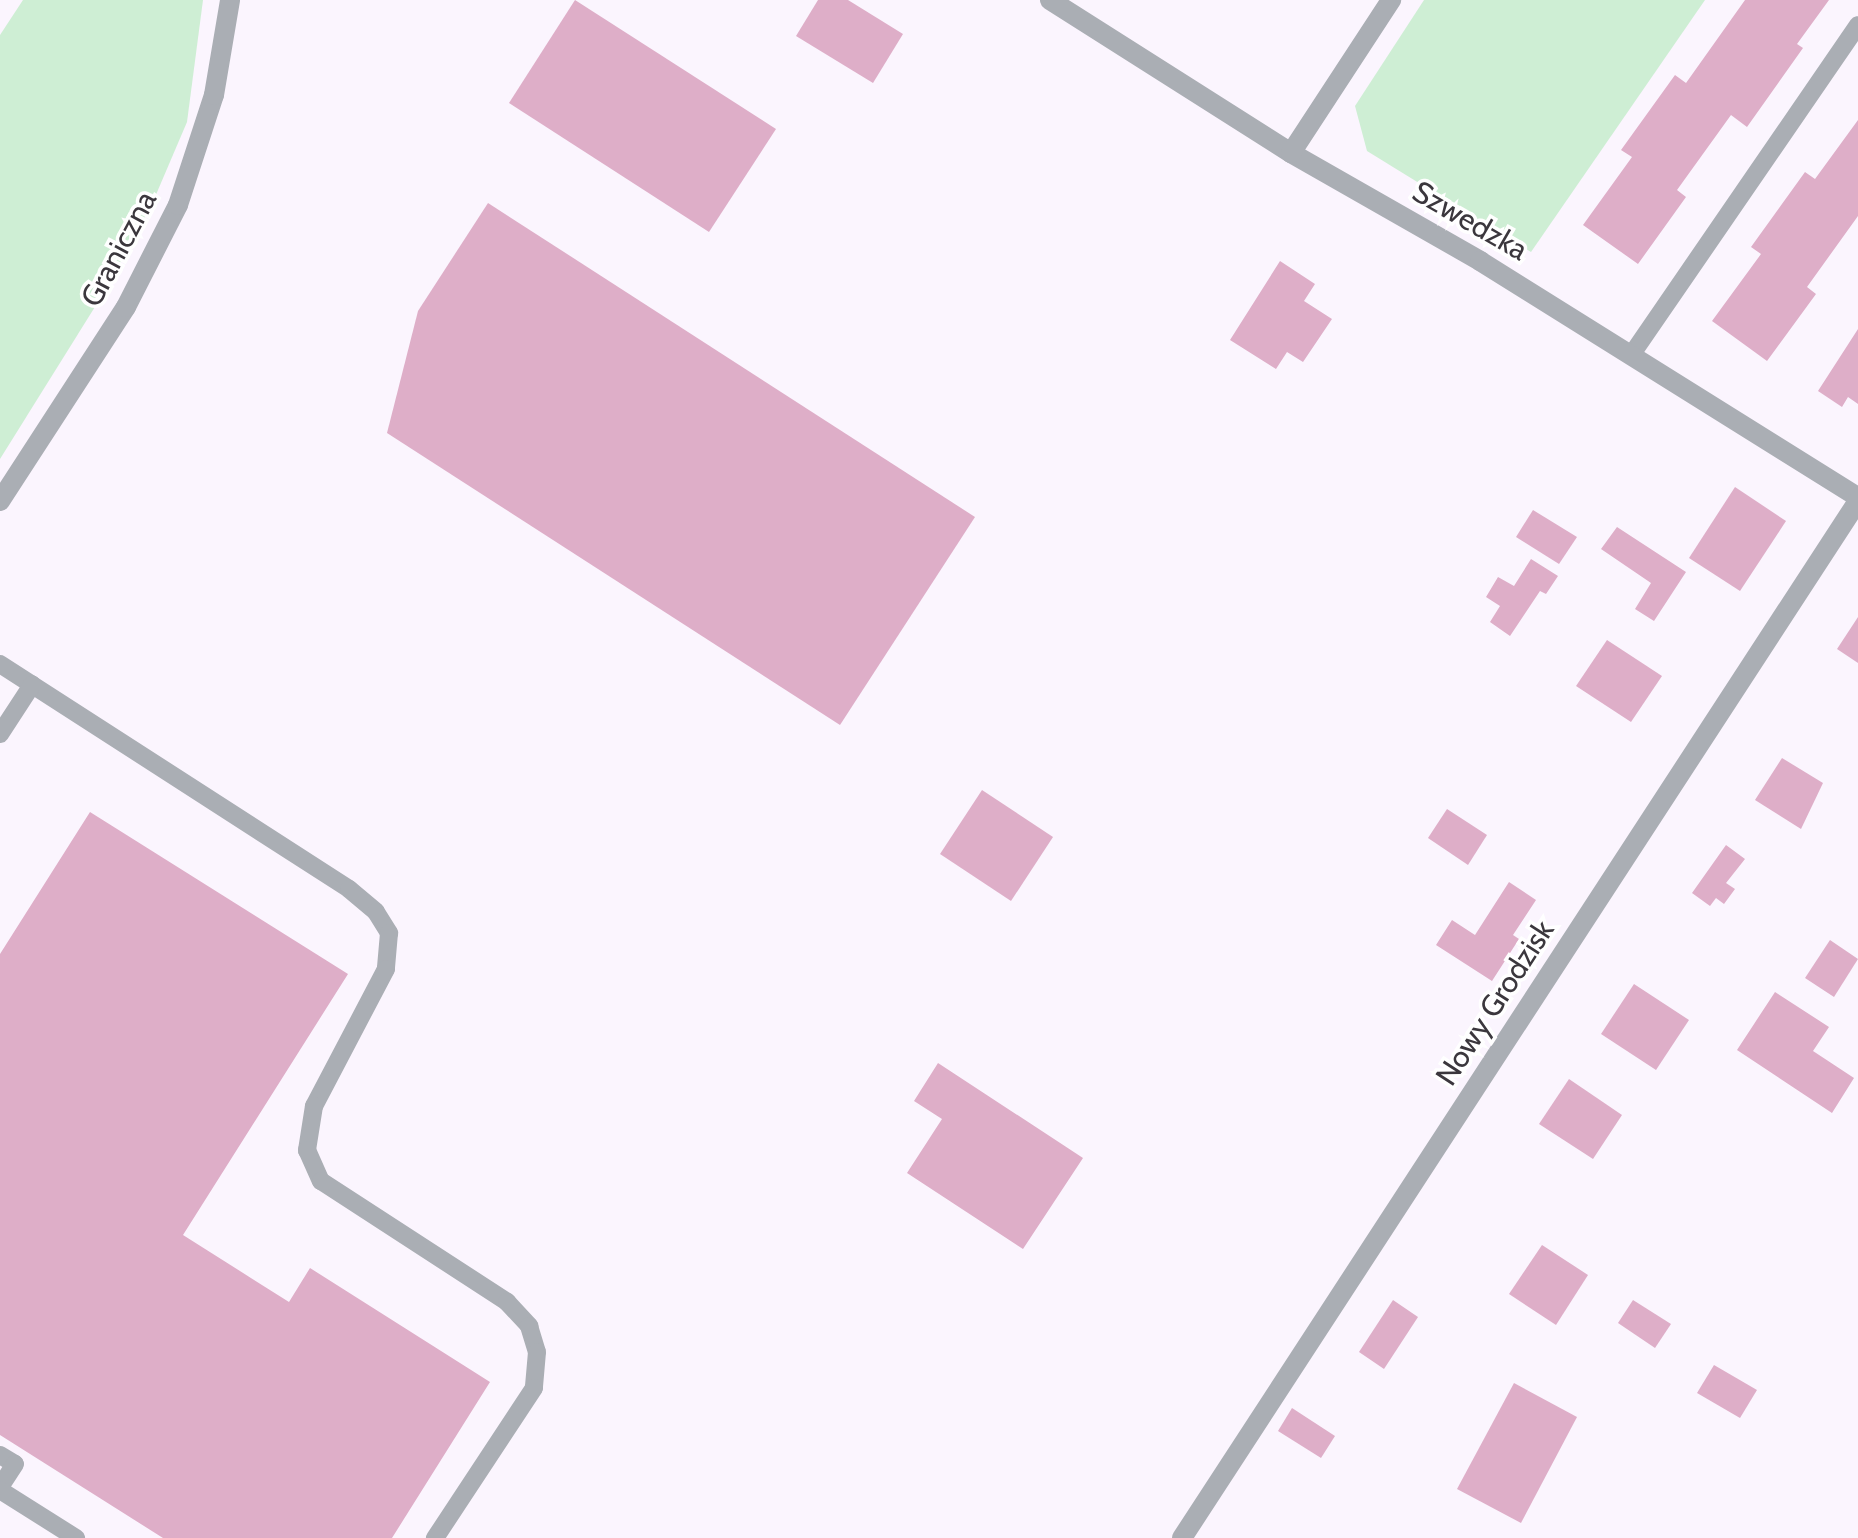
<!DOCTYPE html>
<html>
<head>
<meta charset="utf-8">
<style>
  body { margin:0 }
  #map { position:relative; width:1858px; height:1538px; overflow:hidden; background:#fbf5fe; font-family:Cabin,sans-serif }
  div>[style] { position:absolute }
  .green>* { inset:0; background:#ceeed4 }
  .building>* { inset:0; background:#deaec8 }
  .service>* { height:18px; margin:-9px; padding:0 9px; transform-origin:9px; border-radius:9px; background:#aaaeb4 }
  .minor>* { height:20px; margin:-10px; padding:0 10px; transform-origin:10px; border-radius:10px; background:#aaaeb4 }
  .tertiary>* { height:20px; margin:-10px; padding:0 10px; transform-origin:10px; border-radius:10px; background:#aaaeb4 }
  span { translate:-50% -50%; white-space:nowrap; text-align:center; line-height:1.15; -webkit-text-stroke:7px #fff; paint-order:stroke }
  .street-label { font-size:30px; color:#3b373d }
</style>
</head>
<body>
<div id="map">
  <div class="green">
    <i style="clip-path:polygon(23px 0,203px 0,187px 122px,152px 204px,103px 294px,0 459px,0 35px)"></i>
    <i style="clip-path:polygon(1424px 0,1705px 0,1531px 252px,1367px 151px,1355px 106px)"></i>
  </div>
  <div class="building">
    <i style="clip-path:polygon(575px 0,776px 129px,709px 232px,509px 103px)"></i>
    <i style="clip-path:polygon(818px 0,848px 0,903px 34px,873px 83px,796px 36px)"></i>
    <i style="clip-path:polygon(1745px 0,1829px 0,1797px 44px,1803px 48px,1747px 127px,1731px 115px,1677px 190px,1686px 197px,1638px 264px,1583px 225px,1632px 157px,1621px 150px,1675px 75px,1686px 83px)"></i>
    <i style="clip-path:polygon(1858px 120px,1858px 216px,1807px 287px,1816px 294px,1767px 361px,1712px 321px,1761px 254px,1751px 247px,1805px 172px,1815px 179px)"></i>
    <i style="clip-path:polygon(488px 203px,975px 517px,840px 725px,387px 433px,418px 311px)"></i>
    <i style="clip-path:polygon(1280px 261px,1315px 284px,1304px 301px,1332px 319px,1303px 362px,1287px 352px,1276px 369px,1230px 340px)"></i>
    <i style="clip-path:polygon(1858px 329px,1858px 404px,1848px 397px,1842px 407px,1818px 391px)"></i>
    <i style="clip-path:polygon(1735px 487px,1786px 521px,1740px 591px,1689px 558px)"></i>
    <i style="clip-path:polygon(1533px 510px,1577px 537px,1559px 564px,1516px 537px)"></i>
    <i style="clip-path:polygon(1617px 527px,1686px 572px,1654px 621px,1635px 609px,1651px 583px,1601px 549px)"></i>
    <i style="clip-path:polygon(1531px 559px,1558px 576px,1546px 594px,1540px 591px,1510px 636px,1490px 622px,1500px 606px,1486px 597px,1498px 577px,1514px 586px)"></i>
    <i style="clip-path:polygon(1858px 617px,1858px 663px,1837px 649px)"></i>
    <i style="clip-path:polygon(1607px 640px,1662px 676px,1631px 722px,1576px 686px)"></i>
    <i style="clip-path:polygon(1782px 758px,1823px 783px,1801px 829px,1755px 800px)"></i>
    <i style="clip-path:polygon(982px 790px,1053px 837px,1011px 901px,940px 854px)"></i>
    <i style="clip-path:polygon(1447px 809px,1487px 835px,1468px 865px,1428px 838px)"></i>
    <i style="clip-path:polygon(90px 812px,348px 974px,183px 1235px,289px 1302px,310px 1268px,490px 1382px,392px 1538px,163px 1538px,0 1435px,0 954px)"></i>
    <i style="clip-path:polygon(1726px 845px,1745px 859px,1726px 883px,1735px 889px,1724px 904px,1716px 898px,1710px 906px,1692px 893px)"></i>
    <i style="clip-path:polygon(1509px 882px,1536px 900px,1513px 935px,1519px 939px,1492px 981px,1436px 945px,1452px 920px,1475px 935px)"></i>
    <i style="clip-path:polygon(1830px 940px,1858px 959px,1834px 997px,1805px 978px)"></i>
    <i style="clip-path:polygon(1634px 984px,1689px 1020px,1656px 1070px,1601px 1034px)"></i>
    <i style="clip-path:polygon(1775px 992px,1829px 1027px,1813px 1051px,1854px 1078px,1832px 1113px,1737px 1050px)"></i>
    <i style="clip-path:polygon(938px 1063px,1083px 1158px,1023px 1249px,907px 1173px,942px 1119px,914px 1101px)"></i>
    <i style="clip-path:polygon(1569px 1079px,1622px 1115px,1593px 1159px,1539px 1124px)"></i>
    <i style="clip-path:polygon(1542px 1245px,1588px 1275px,1556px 1325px,1509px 1294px)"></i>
    <i style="clip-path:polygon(1393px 1300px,1418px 1317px,1384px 1369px,1359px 1352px)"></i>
    <i style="clip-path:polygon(1633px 1300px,1671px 1324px,1655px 1348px,1618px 1323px)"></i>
    <i style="clip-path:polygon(1714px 1365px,1757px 1390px,1740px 1418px,1697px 1393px)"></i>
    <i style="clip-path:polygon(1514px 1383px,1577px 1417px,1521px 1523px,1457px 1489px)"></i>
    <i style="clip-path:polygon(1292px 1408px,1335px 1436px,1321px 1458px,1278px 1431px)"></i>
  </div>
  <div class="service">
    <i style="left:1632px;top:354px;width:399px;rotate:-55.5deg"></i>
    <i style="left:0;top:664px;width:415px;rotate:32.8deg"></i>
    <i style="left:349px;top:889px;width:35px;rotate:40deg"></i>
    <i style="left:376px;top:912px;width:25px;rotate:58deg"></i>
    <i style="left:389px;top:933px;width:36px;rotate:95deg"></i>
    <i style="left:386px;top:969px;width:155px;rotate:117.7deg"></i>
    <i style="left:314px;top:1106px;width:45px;rotate:99deg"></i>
    <i style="left:307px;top:1150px;width:34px;rotate:66deg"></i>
    <i style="left:321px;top:1181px;width:222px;rotate:33deg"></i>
    <i style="left:507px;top:1302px;width:33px;rotate:47deg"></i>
    <i style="left:529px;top:1326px;width:27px;rotate:73deg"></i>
    <i style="left:537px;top:1352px;width:36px;rotate:95deg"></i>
    <i style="left:534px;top:1388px;width:180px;rotate:123.4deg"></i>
    <i style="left:0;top:734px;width:59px;rotate:-56.9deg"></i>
    <i style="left:0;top:1455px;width:17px;rotate:31deg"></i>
    <i style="left:15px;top:1464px;width:27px;rotate:123deg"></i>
    <i style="left:0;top:1490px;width:90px;rotate:32.3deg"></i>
  </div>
  <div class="minor">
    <i style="left:1050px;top:0;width:285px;rotate:32.4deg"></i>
    <i style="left:1291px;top:153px;width:218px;rotate:29.7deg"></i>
    <i style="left:1480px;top:261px;width:446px;rotate:32deg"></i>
    <i style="left:1291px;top:153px;width:183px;rotate:-56.8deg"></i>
    <i style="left:1182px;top:1538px;width:1238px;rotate:-56.9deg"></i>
  </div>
  <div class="tertiary">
    <i style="left:0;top:501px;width:231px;rotate:-57deg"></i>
    <i style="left:126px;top:307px;width:114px;rotate:-63deg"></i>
    <i style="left:178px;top:205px;width:116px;rotate:-71.9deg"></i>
    <i style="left:214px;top:95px;width:96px;rotate:-80.4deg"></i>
  </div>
  <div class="street-label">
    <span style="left:1470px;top:221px;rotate:30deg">Szwedzka</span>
    <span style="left:119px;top:249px;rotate:-62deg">Graniczna</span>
    <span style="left:1495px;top:1003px;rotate:-57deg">Nowy Grodzisk</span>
  </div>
</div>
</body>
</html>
